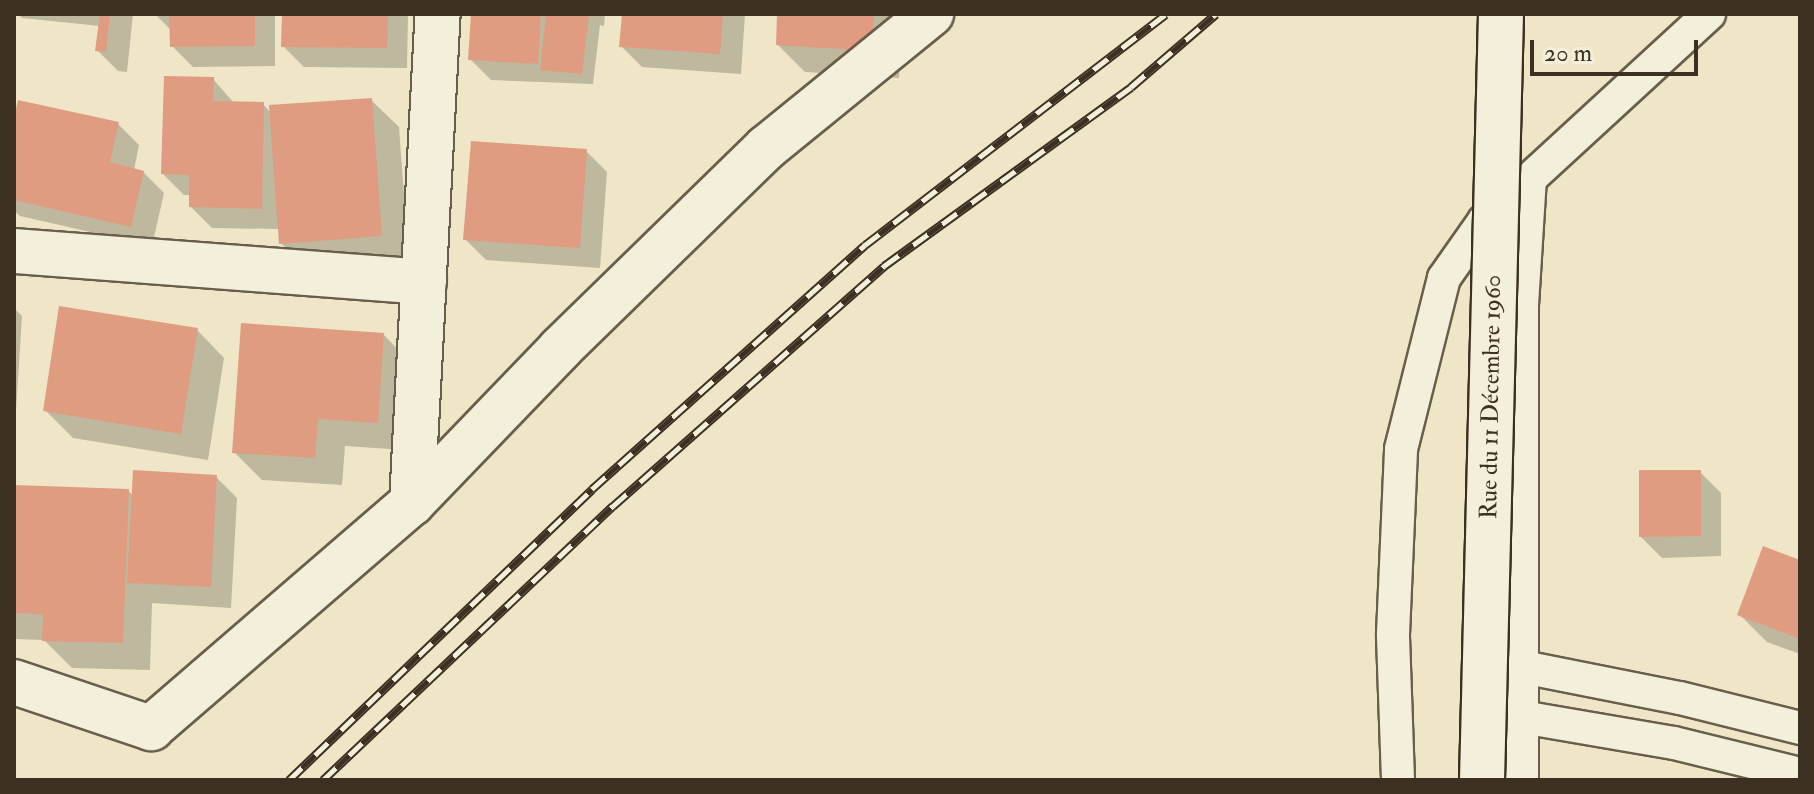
<!DOCTYPE html>
<html>
<head>
<meta charset="utf-8">
<style>
  body { margin:0 }
  #map { position:relative; width:1814px; height:794px; overflow:hidden; background:#eee6c7; font-family:"IM FELL Double Pica",serif }
  div>[style] { position:absolute }
  .shadow>* { inset:0; background:#0003 }
  .building>* { inset:0; background:#e09c81 }
  .roads { filter:drop-shadow(2px 0 #685e4b) drop-shadow(-2px 0 #685e4b) drop-shadow(0 2px #685e4b) drop-shadow(0 -2px #685e4b) }
  .lane>* { height:32px; margin:-16px; padding:0 16px; transform-origin:16px; border-radius:16px; background:#f4efdb }
  .street>* { height:44px; margin:-22px; padding:0 22px; transform-origin:22px; border-radius:22px; background:#f4efdb }
  .rail>* { height:9px; margin-top:-4.5px; transform-origin:0; background:repeating-linear-gradient(90deg,#f4efdb 0 18px,#3c3022 0 36px); box-sizing:border-box; border-block:2px solid #3c3022 }
  .bridges { filter:drop-shadow(2px 0 #3c3022) drop-shadow(-2px 0 #3c3022) drop-shadow(0 2px #3c3022) drop-shadow(0 -2px #3c3022) }
  .secondary-bridge>* { height:44px; margin:-22px; padding:0 22px; transform-origin:22px; border-radius:22px; background:#f4efdb }
  span { translate:-50% -50%; white-space:nowrap; text-align:center; line-height:1.15; -webkit-text-stroke:7px #f4efdb; paint-order:stroke }
  .street-label { font-size:24px; color:#3c3022 }
  .frame { position:absolute; inset:0; border:16px solid #3c3022; pointer-events:none }
  .scale { position:absolute; left:1530px; top:40px; width:168px; height:36px; box-sizing:border-box; border:4px solid #3c3022; border-top:0; padding-left:10px; font-size:24px; line-height:28px; white-space:nowrap; color:#3c3022; -webkit-text-stroke:6px #f4efdb; paint-order:stroke }
</style>
</head>
<body>
<div id="map">
  <div class="shadow">
    <i style="clip-path:polygon(18px 14px,133px 14px,127px 72px,118px 71px,97px 50px,100px 26px,22px 18px)"></i>
    <i style="clip-path:polygon(155px 14px,275px 14px,275px 66px,193px 67px,172px 46px,172px 31px)"></i>
    <i style="clip-path:polygon(284px 14px,408px 14px,407px 68px,304px 67px,283px 46px)"></i>
    <i style="clip-path:polygon(473px 14px,605px 14px,604px 26px,600px 25px,593px 84px,491px 80px,470px 59px)"></i>
    <i style="clip-path:polygon(624px 14px,745px 14px,741px 74px,642px 67px,621px 46px)"></i>
    <i style="clip-path:polygon(779px 14px,903px 14px,899px 78px,805px 72px,778px 45px)"></i>
    <i style="clip-path:polygon(213px 79px,234px 103px,263px 104px,271px 113px,371px 100px,399px 127px,409px 263px,308px 271px,281px 243px,280px 229px,212px 228px,191px 207px,191px 195px,184px 195px,163px 174px)"></i>
    <i style="clip-path:polygon(118px 124px,139px 145px,134px 170px,143px 172px,164px 193px,152px 246px,20px 216px,14px 211px,14px 127px)"></i>
    <i style="clip-path:polygon(586px 151px,607px 172px,600px 268px,486px 260px,465px 239px)"></i>
    <i style="clip-path:polygon(14px 308px,22px 316px,15px 427px,14px 427px)"></i>
    <i style="clip-path:polygon(197px 330px,224px 358px,208px 460px,73px 438px,45px 410px)"></i>
    <i style="clip-path:polygon(384px 335px,411px 363px,405px 450px,345px 446px,342px 485px,262px 480px,234px 452px)"></i>
    <i style="clip-path:polygon(1700px 472px,1721px 493px,1721px 556px,1662px 558px,1641px 537px)"></i>
    <i style="clip-path:polygon(216px 477px,237px 498px,231px 608px,152px 603px,150px 670px,72px 668px,44px 640px,14px 639px,14px 487px,128px 491px,134px 496px)"></i>
    <i style="clip-path:polygon(1800px 562px,1800px 654px,1767px 642px,1739px 614px)"></i>
  </div>
  <div class="building">
    <i style="clip-path:polygon(100px 14px,110px 14px,106px 52px,95px 51px)"></i>
    <i style="clip-path:polygon(169px 14px,255px 14px,255px 46px,170px 47px)"></i>
    <i style="clip-path:polygon(282px 14px,388px 14px,387px 48px,281px 47px)"></i>
    <i style="clip-path:polygon(471px 14px,541px 14px,538px 64px,468px 60px)"></i>
    <i style="clip-path:polygon(546px 14px,589px 14px,582px 74px,540px 70px)"></i>
    <i style="clip-path:polygon(622px 14px,723px 14px,720px 54px,619px 47px)"></i>
    <i style="clip-path:polygon(777px 14px,874px 14px,872px 51px,776px 45px)"></i>
    <i style="clip-path:polygon(164px 76px,214px 77px,213px 101px,264px 102px,262px 209px,189px 207px,189px 175px,161px 174px)"></i>
    <i style="clip-path:polygon(372px 98px,382px 236px,279px 244px,269px 105px)"></i>
    <i style="clip-path:polygon(18px 100px,119px 122px,110px 162px,144px 171px,131px 227px,14px 200px,14px 118px)"></i>
    <i style="clip-path:polygon(471px 141px,587px 149px,580px 248px,463px 240px)"></i>
    <i style="clip-path:polygon(59px 306px,198px 328px,181px 434px,43px 411px)"></i>
    <i style="clip-path:polygon(241px 323px,384px 333px,378px 423px,318px 419px,315px 458px,232px 453px)"></i>
    <i style="clip-path:polygon(133px 470px,217px 475px,211px 587px,127px 583px)"></i>
    <i style="clip-path:polygon(1639px 470px,1701px 470px,1701px 536px,1639px 537px)"></i>
    <i style="clip-path:polygon(14px 485px,129px 489px,123px 643px,42px 641px,43px 614px,14px 613px)"></i>
    <i style="clip-path:polygon(1763px 546px,1800px 560px,1800px 639px,1737px 615px)"></i>
  </div>
  <div class="roads">
    <div class="lane">
      <i style="left:1523px;top:667px;width:160px;rotate:11.2deg"></i>
      <i style="left:1680px;top:698px;width:124px;rotate:14deg"></i>
      <i style="left:1522px;top:717px;width:154px;rotate:9.7deg"></i>
      <i style="left:1674px;top:743px;width:130px;rotate:13.8deg"></i>
      <i style="left:1398px;top:780px;width:146px;rotate:-92deg"></i>
      <i style="left:1393px;top:634px;width:185px;rotate:-87.5deg"></i>
      <i style="left:1401px;top:449px;width:176px;rotate:-75.9deg"></i>
      <i style="left:1444px;top:278px;width:70px;rotate:-54.9deg"></i>
      <i style="left:1484px;top:221px;width:306px;rotate:-42.6deg"></i>
      <i style="left:1522px;top:780px;width:475px;rotate:-90deg"></i>
      <i style="left:1522px;top:305px;width:126px;rotate:-86.4deg"></i>
    </div>
    <div class="street">
      <i style="left:14px;top:251px;width:411px;rotate:4.3deg"></i>
      <i style="left:412px;top:503px;width:490px;rotate:-87deg"></i>
      <i style="left:14px;top:682px;width:145px;rotate:18.6deg"></i>
      <i style="left:151px;top:728px;width:345px;rotate:-40.8deg"></i>
      <i style="left:412px;top:503px;width:214px;rotate:-46.1deg"></i>
      <i style="left:560px;top:349px;width:288px;rotate:-44.3deg"></i>
      <i style="left:766px;top:148px;width:213px;rotate:-39.1deg"></i>
    </div>
  </div>
  <div class="rail">
    <i style="left:289px;top:780px;width:420px;rotate:-43.8deg"></i>
    <i style="left:592px;top:489px;width:366px;rotate:-41.8deg"></i>
    <i style="left:865px;top:245px;width:379px;rotate:-37.5deg"></i>
    <i style="left:323px;top:780px;width:399px;rotate:-43.4deg"></i>
    <i style="left:613px;top:506px;width:362px;rotate:-41.5deg"></i>
    <i style="left:884px;top:266px;width:305px;rotate:-35.9deg"></i>
    <i style="left:1131px;top:87px;width:112px;rotate:-40.7deg"></i>
  </div>
  <div class="bridges">
    <div class="secondary-bridge">
      <i style="left:1482px;top:780px;width:766px;rotate:-88.58deg"></i>
    </div>
  </div>
  <div class="street-label">
    <span style="left:1491px;top:397px;rotate:-89deg">Rue du 11 Décembre 1960</span>
  </div>
  <div class="frame"></div>
  <div class="scale">20 m</div>
</div>
</body>
</html>
